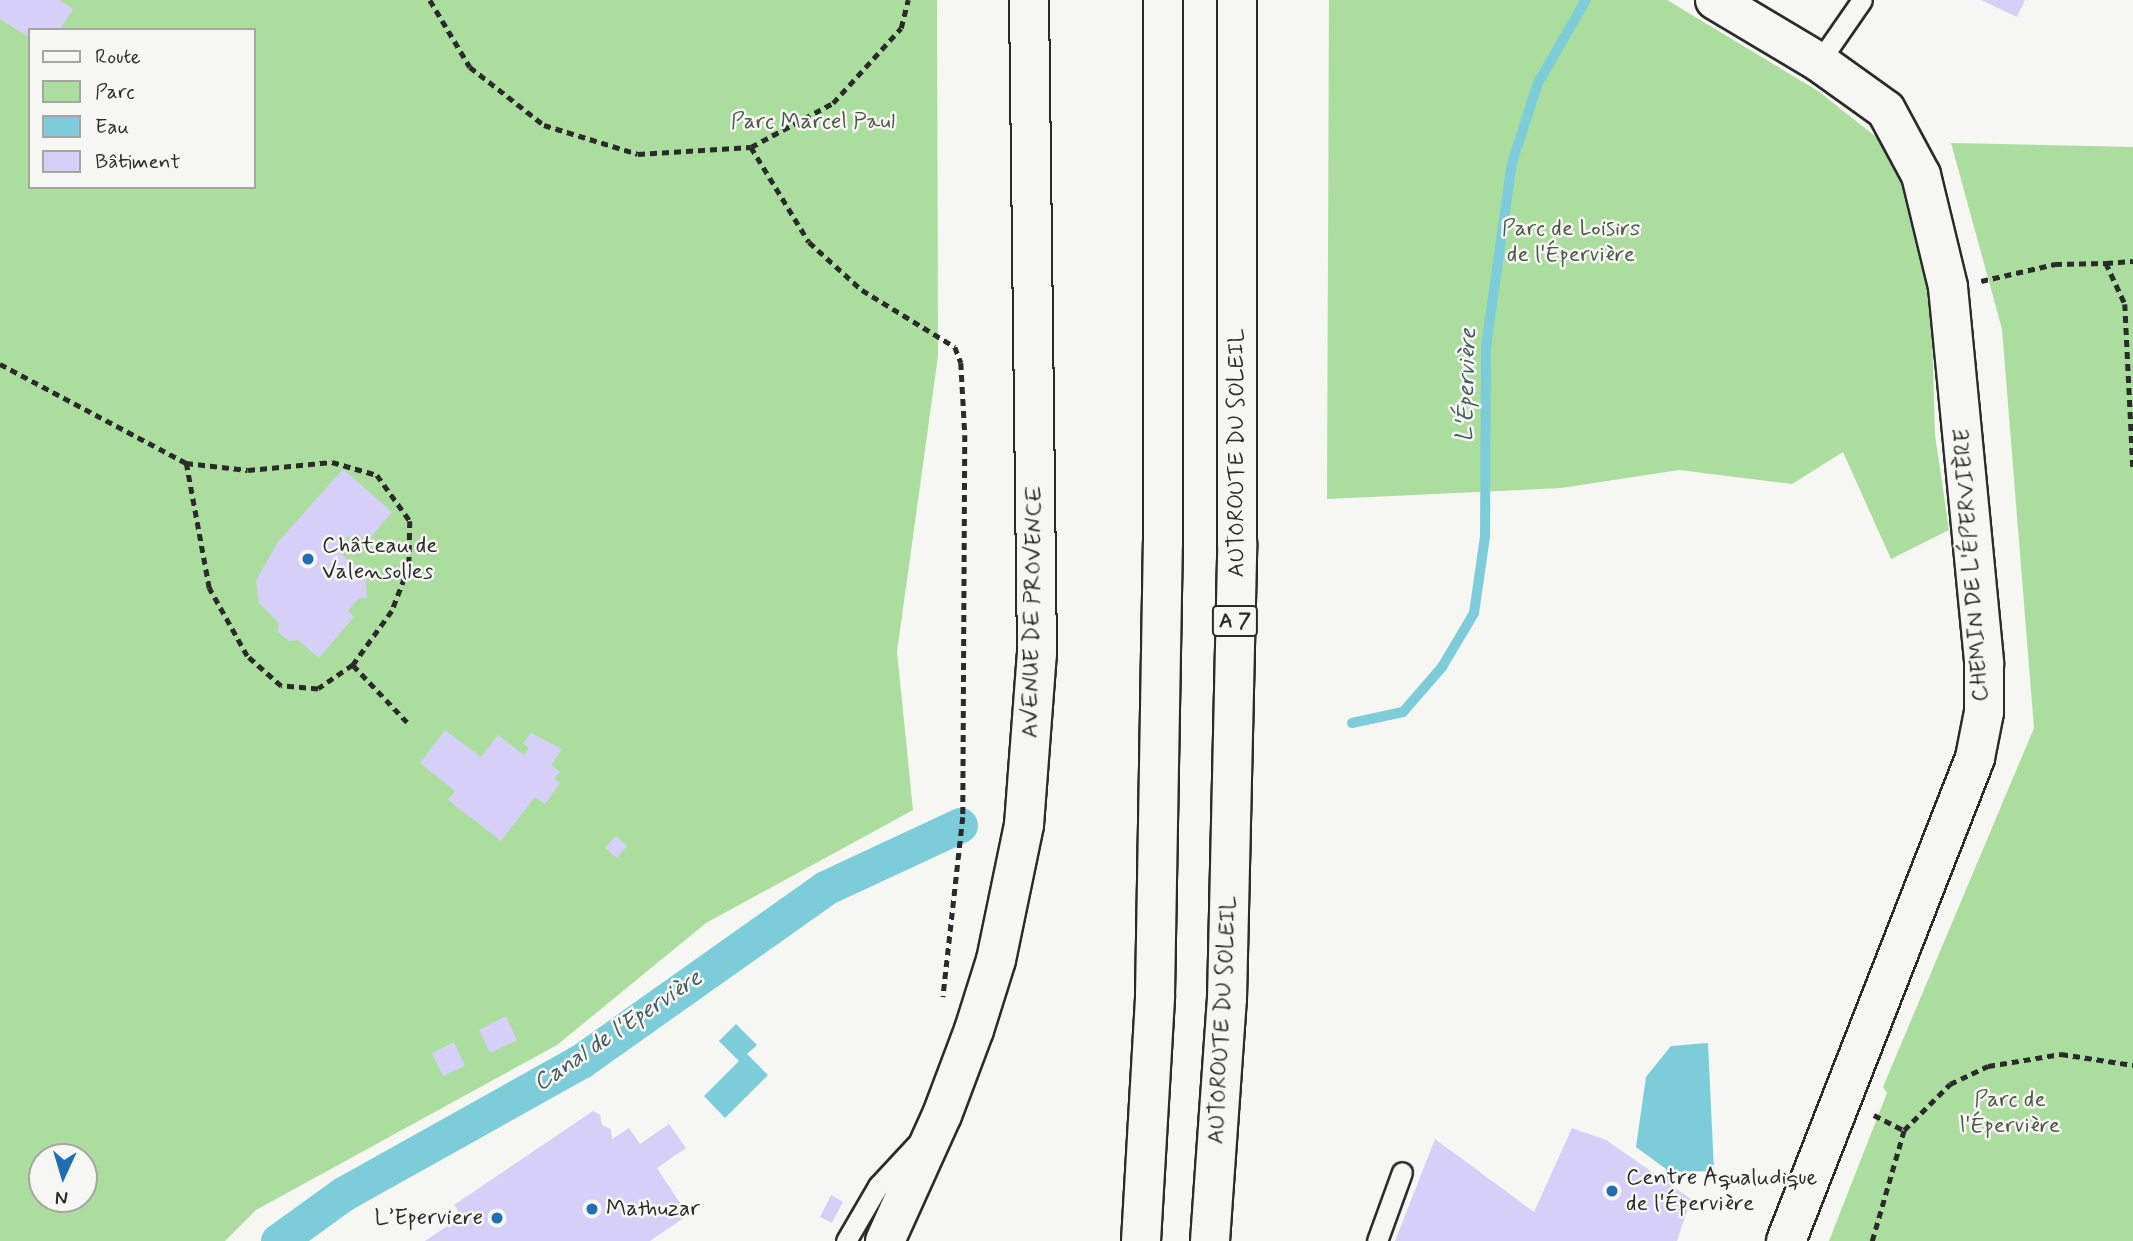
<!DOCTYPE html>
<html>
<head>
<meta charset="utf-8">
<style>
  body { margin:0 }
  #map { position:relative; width:2133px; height:1241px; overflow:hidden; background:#f6f6f2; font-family:Mynerve,sans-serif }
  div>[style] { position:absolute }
  .green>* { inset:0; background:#abdd9e }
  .water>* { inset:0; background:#7dccd9 }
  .stream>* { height:10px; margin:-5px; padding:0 5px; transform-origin:5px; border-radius:5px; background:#7dccd9 }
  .canal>* { height:35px; margin:-17.5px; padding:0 17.5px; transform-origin:17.5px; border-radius:17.5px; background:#7dccd9 }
  .building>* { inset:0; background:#d6d0f9 }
  .path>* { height:4.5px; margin-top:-2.25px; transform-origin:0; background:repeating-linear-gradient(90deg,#2b2b2b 0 7px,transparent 0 12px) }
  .roads { filter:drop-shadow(2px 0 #2b2b2b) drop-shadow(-2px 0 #2b2b2b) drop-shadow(0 2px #2b2b2b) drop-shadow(0 -2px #2b2b2b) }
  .lane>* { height:19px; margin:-9.5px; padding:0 9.5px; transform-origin:9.5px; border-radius:9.5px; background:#f6f6f2 }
  .street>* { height:38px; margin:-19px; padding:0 19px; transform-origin:19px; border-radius:19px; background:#f6f6f2 }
  .primary>* { height:38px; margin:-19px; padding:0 19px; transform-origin:19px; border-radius:19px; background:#f6f6f2 }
  .highway>* { height:38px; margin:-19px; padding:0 19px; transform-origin:19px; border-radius:19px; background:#f6f6f2 }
  .dots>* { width:19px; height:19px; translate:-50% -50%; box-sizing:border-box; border:4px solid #f6f6f2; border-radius:50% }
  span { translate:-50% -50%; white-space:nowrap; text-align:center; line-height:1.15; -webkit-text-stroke:5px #f6f6f2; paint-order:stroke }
  .shield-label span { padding:2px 5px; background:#f6f6f2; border:2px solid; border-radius:5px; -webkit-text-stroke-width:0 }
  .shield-label { font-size:21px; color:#2b2b2b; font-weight:700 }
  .park-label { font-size:23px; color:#4b5848 }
  .street-label { font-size:23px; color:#2b2b2b }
  .poi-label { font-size:23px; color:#2b2b2b }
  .left { translate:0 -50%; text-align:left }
  .right { translate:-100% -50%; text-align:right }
  .water-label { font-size:24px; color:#445b5f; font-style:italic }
  .legend { position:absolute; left:28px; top:28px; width:228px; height:161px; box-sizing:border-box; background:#f6f6f2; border:2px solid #a5a5a2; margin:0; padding:9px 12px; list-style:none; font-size:21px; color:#2b2b2b }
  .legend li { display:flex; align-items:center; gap:14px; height:35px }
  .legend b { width:35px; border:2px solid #a5a5a2 }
  .north { position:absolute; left:28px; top:1143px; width:70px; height:70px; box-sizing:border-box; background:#f6f6f2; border:2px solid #a5a5a2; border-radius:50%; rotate:184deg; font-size:19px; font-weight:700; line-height:28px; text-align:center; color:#2b2b2b }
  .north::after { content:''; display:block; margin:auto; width:24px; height:32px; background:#1f6fb2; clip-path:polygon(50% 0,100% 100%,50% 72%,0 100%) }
</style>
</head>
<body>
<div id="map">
  <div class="green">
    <i style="clip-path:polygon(evenodd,0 0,937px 0,938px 356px,897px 652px,913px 810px,706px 923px,557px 1045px,256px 1210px,225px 1241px,0 1241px,0 0,30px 30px,254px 30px,254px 187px,30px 187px,30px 30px,0 0,42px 1157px,84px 1157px,84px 1199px,42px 1199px,42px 1157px)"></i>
    <i style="clip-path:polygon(1329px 0,1667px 0,1818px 91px,1894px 151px,1931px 298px,1935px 435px,1949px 530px,1891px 559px,1843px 452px,1792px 484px,1679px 470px,1561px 488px,1327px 499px)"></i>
    <i style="clip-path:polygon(1951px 143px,2133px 147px,2133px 1241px,1829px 1241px,1887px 1093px,1883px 1087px,2034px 728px,2002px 329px)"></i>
  </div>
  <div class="water">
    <i style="clip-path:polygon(736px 1024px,757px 1045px,747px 1054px,768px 1075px,725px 1118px,704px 1096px,739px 1061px,719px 1041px)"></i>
    <i style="clip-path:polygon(1708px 1043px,1714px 1171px,1674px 1172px,1671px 1184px,1662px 1179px,1666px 1169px,1636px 1147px,1646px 1077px,1671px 1046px)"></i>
  </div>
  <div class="stream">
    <i style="left:1352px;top:723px;width:52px;rotate:-12.2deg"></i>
    <i style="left:1403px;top:712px;width:60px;rotate:-49.1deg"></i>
    <i style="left:1442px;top:667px;width:63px;rotate:-59.3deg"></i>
    <i style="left:1474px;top:613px;width:77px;rotate:-81.8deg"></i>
    <i style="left:1485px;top:537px;width:190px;rotate:-89.7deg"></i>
    <i style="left:1486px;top:347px;width:186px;rotate:-82deg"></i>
    <i style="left:1512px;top:163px;width:84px;rotate:-72deg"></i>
    <i style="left:1538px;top:83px;width:96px;rotate:-60deg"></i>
  </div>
  <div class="canal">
    <i style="left:278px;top:1241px;width:80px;rotate:-35.9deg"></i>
    <i style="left:343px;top:1194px;width:273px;rotate:-29.2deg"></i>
    <i style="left:581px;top:1061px;width:299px;rotate:-35.3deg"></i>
    <i style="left:825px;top:888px;width:149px;rotate:-25deg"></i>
  </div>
  <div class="building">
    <i style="clip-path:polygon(0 0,59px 0,73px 9px,60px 30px,30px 30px,30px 38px,0 19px)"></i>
    <i style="clip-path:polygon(1981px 0,2025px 0,2017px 17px)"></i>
    <i style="clip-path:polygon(343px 469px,392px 512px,371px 537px,366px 534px,358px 541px,348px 536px,336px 550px,355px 565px,365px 565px,367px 598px,359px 598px,348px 611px,354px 617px,319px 658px,298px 640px,289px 641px,278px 632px,279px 623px,259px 603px,256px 580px,278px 542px)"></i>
    <i style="clip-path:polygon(445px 730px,481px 757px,498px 735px,524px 755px,529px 748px,523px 743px,531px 733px,562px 749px,551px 765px,560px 772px,554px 779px,560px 783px,545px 804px,535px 797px,501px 841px,448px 800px,455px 791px,420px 763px)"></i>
    <i style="clip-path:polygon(616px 836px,627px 846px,617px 858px,605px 848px)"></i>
    <i style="clip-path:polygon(506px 1016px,517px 1040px,490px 1053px,479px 1030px)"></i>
    <i style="clip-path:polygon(454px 1042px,465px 1066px,443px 1076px,432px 1053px)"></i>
    <i style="clip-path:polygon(593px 1111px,600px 1115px,602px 1125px,611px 1129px,612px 1139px,629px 1128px,640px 1144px,669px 1124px,686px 1148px,657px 1168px,688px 1215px,650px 1241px,425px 1241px,462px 1216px,454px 1205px)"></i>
    <i style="clip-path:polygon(1572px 1128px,1606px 1140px,1691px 1199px,1677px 1241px,1395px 1241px,1435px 1139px,1534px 1212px)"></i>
    <i style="clip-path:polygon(831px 1195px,843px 1202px,832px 1223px,820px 1217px)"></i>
  </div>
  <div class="path">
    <i style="left:430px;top:0;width:78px;rotate:59.2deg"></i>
    <i style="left:470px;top:67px;width:94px;rotate:38.1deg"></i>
    <i style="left:544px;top:125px;width:98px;rotate:17.1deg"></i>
    <i style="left:638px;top:154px;width:113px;rotate:-3.5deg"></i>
    <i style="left:751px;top:147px;width:93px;rotate:-28.2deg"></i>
    <i style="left:833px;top:103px;width:101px;rotate:-47.8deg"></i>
    <i style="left:901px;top:28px;width:29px;rotate:-76deg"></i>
    <i style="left:751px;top:147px;width:111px;rotate:58.6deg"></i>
    <i style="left:809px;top:242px;width:72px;rotate:42.2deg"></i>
    <i style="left:862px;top:290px;width:109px;rotate:31.5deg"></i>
    <i style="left:955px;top:347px;width:17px;rotate:69deg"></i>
    <i style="left:961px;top:363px;width:72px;rotate:86.8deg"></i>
    <i style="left:965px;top:435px;width:382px;rotate:90.3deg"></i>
    <i style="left:963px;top:817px;width:181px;rotate:96.3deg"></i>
    <i style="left:2106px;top:263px;width:27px;rotate:-4deg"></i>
    <i style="left:1981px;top:281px;width:76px;rotate:-12.9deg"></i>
    <i style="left:2055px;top:264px;width:51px;rotate:-1.1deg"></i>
    <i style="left:2106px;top:263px;width:45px;rotate:65.1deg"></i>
    <i style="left:2125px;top:304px;width:166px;rotate:87.2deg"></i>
    <i style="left:0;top:364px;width:211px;rotate:28deg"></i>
    <i style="left:332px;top:462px;width:47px;rotate:16.1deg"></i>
    <i style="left:377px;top:475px;width:57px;rotate:54.3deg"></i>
    <i style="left:410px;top:521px;width:46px;rotate:91.2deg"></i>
    <i style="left:409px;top:567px;width:47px;rotate:111.1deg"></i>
    <i style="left:392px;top:611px;width:67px;rotate:125.8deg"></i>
    <i style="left:353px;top:665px;width:42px;rotate:145.6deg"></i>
    <i style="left:318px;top:689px;width:37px;rotate:-175deg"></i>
    <i style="left:281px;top:686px;width:45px;rotate:-138.6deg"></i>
    <i style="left:247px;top:656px;width:78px;rotate:-119.2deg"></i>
    <i style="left:209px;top:588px;width:127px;rotate:-100.4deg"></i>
    <i style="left:186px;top:463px;width:62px;rotate:6.4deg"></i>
    <i style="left:248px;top:470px;width:84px;rotate:-5.4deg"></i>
    <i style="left:353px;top:665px;width:83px;rotate:46.5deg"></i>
    <i style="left:1874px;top:1115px;width:34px;rotate:27deg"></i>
    <i style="left:1872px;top:1241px;width:116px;rotate:-73.9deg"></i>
    <i style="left:1904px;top:1130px;width:65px;rotate:-45deg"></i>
    <i style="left:1950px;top:1084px;width:42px;rotate:-25.3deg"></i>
    <i style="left:1988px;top:1066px;width:74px;rotate:-9.3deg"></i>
    <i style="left:2061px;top:1054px;width:73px;rotate:8.7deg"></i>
  </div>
  <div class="roads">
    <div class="lane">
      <i style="left:1819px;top:62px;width:75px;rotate:-55.3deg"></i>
      <i style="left:846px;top:1241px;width:64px;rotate:-59.8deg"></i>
      <i style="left:878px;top:1186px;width:56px;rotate:-47.2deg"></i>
      <i style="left:1377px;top:1241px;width:73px;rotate:-70.1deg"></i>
    </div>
    <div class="street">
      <i style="left:1715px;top:0;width:121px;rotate:30.8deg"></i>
      <i style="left:1819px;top:62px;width:82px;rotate:35.6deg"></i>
      <i style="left:1886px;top:110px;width:74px;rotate:61.7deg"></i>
      <i style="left:1921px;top:175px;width:115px;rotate:76.4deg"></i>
      <i style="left:1948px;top:287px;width:379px;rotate:84.5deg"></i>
      <i style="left:1984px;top:664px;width:48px;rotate:90deg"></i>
      <i style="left:1984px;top:712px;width:47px;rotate:101.1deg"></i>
      <i style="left:1975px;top:758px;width:519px;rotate:111.37deg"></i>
    </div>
    <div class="primary">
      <i style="left:885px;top:1241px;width:138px;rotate:-65.7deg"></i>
      <i style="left:942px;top:1115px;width:91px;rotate:-69.4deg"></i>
      <i style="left:974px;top:1030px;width:73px;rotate:-72.6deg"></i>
      <i style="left:996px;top:960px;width:138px;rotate:-78.3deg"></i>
      <i style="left:1024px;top:825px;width:171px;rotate:-85.7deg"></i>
      <i style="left:1037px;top:654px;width:654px;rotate:-90.7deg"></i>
    </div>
    <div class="highway">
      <i style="left:1141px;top:1241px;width:246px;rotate:-86.7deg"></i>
      <i style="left:1155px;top:995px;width:453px;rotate:-89deg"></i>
      <i style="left:1163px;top:542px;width:542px;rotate:-90deg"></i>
      <i style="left:1210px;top:1241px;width:243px;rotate:-86deg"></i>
      <i style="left:1227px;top:999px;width:456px;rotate:-88.7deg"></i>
      <i style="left:1237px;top:543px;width:543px;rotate:-90deg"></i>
    </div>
  </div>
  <div class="dots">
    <i style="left:308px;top:559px;background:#1f6fb2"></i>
    <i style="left:1612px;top:1191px;background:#1f6fb2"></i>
    <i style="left:592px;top:1209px;background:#1f6fb2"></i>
    <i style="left:497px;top:1218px;background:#1f6fb2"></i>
  </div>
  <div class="shield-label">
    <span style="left:1235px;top:621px">A 7</span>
  </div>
  <div class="park-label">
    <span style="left:813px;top:122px">Parc Marcel Paul</span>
    <span style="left:1571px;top:242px">Parc de Loisirs<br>de l'Épervière</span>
    <span style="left:2010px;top:1113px">Parc de<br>l'Épervière</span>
  </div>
  <div class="street-label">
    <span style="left:1237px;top:453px;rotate:-90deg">AUTOROUTE DU SOLEIL</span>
    <span style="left:1972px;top:565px;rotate:-94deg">CHEMIN DE L'ÉPERVIÈRE</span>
    <span style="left:1033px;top:612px;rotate:-89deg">AVENUE DE PROVENCE</span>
    <span style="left:1223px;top:1020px;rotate:-87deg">AUTOROUTE DU SOLEIL</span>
  </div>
  <div class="poi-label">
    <span class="left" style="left:322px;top:559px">Château de<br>Valensolles</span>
    <span class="left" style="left:1626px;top:1191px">Centre Aqualudique<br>de l'Épervière</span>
    <span class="left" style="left:606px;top:1209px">Mathuzar</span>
    <span class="right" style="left:483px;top:1218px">L’Eperviere</span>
  </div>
  <div class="water-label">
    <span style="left:1467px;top:385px;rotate:-88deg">L'Épervière</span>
    <span style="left:618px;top:1031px;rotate:-34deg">Canal de l'Epervière</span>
  </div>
  <ul class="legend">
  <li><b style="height:9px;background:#f6f6f2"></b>Route</li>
  <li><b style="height:19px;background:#abdd9e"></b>Parc</li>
  <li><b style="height:19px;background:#7dccd9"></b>Eau</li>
  <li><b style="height:19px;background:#d6d0f9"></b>Bâtiment</li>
  </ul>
  <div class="north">N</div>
</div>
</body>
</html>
